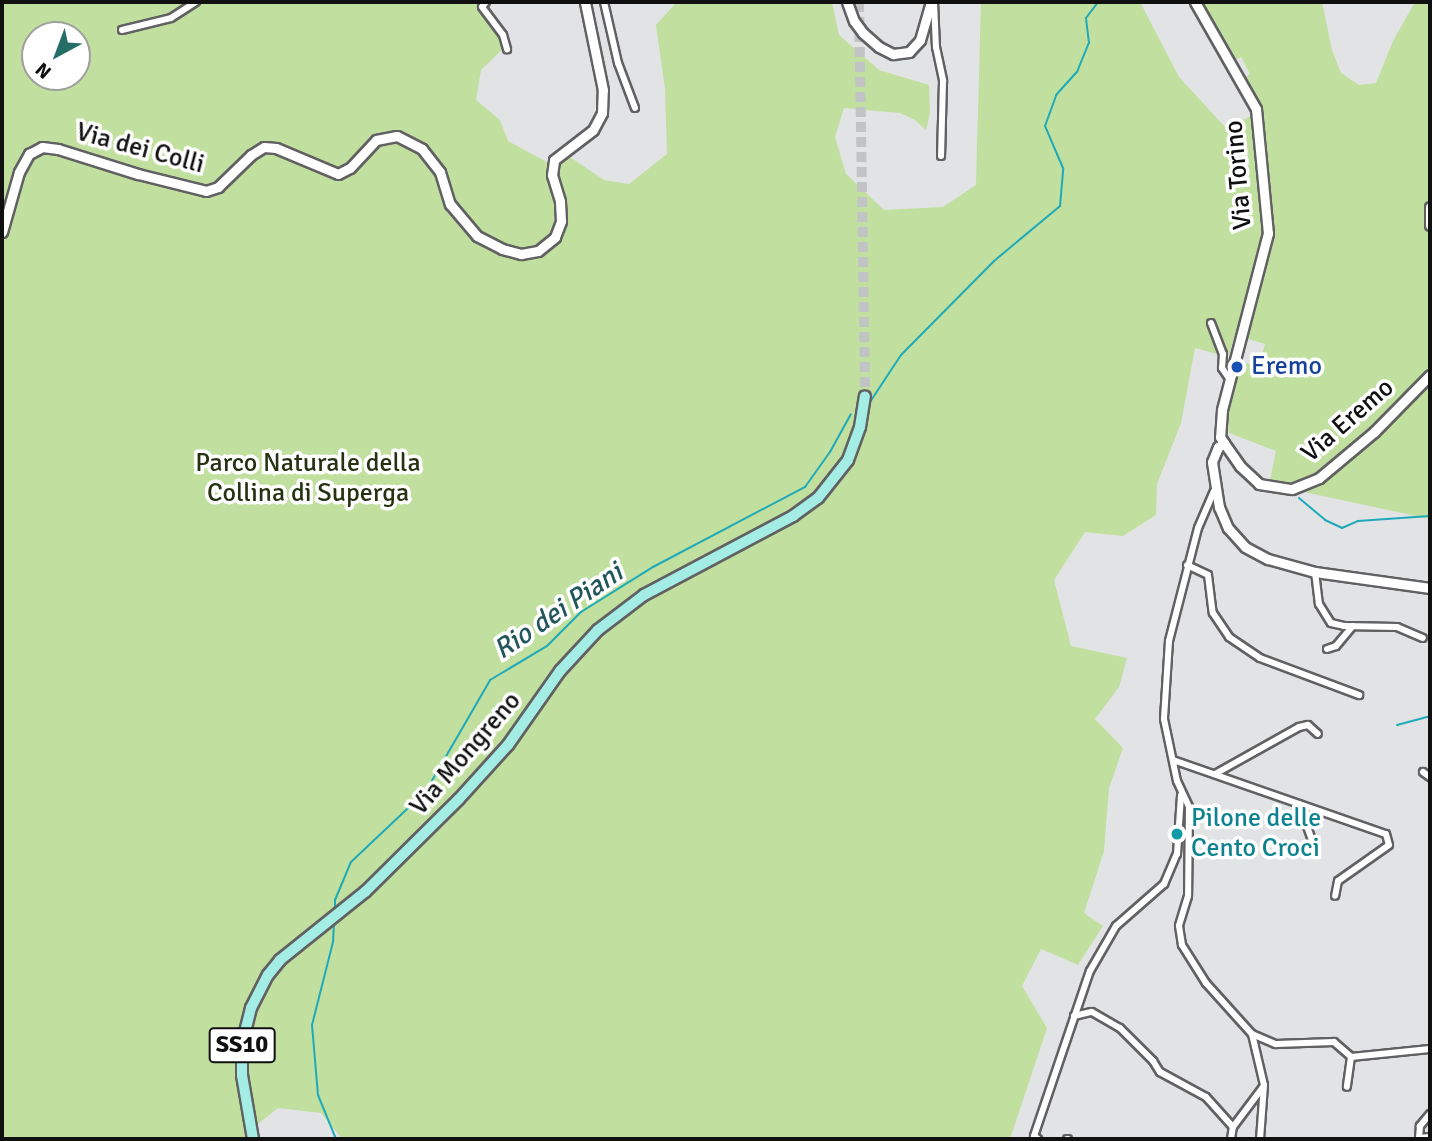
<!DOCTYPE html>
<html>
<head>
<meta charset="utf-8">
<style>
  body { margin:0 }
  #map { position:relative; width:1432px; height:1141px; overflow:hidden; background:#e2e3e5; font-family:Signika,sans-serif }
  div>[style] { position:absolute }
  .green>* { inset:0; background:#c1df9e }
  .stream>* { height:2px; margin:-1px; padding:0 1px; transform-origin:1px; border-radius:1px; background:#1faaba }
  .primary-tunnel>* { height:10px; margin-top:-5px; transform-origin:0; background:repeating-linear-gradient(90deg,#c2c3c5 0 10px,transparent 0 15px) }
  .roads { filter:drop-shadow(2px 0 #616163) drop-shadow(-2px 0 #616163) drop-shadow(0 2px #616163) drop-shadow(0 -2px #616163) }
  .street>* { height:6px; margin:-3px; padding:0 3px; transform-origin:3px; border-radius:3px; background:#fff }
  .secondary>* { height:9px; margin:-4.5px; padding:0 4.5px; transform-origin:4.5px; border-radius:4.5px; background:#fff }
  .primary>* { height:10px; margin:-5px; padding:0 5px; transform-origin:5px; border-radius:5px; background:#a4ede5 }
  .dots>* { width:19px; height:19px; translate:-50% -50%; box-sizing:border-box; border:4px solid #fff; border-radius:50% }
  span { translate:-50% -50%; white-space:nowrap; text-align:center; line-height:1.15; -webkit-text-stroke:7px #fff; paint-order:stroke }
  .shield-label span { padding:2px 5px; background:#fff; border:2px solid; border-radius:5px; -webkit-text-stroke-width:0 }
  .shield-label { font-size:24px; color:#101011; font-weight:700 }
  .street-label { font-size:26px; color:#101011 }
  .transit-label { font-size:26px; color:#164399 }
  .left { translate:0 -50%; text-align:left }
  .park-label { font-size:26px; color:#243212 }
  .culture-label { font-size:26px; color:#0d838f }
  .water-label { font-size:28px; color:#22565d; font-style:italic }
  .frame { position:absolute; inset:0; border:4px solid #101011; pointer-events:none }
  .north { position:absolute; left:21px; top:21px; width:70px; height:70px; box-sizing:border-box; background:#fff; border:2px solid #9f9fa0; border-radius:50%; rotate:221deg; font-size:19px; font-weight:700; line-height:28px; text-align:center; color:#101011 }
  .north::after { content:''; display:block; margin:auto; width:24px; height:32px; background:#256e67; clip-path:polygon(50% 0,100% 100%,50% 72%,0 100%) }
</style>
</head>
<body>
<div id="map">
  <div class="green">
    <i style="clip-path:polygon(evenodd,2px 2px,482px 2px,479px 6px,496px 26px,505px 47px,481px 70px,476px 100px,500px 120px,508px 141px,554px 166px,561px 151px,604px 180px,629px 184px,667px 154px,665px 89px,656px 25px,677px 2px,832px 2px,839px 35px,879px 70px,929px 85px,930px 113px,926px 130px,915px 120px,900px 113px,844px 108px,835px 137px,846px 174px,884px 210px,943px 207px,976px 185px,981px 2px,1140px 2px,1179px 77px,1226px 128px,1262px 111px,1246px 77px,1250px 74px,1241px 57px,1235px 60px,1203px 2px,1322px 2px,1332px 50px,1341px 73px,1359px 85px,1376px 83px,1393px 41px,1415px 2px,1430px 2px,1430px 519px,1304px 492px,1270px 481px,1276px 451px,1229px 433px,1226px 408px,1241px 361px,1258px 367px,1265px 344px,1235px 335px,1228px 357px,1195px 348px,1181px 423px,1157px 484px,1156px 515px,1123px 536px,1085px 532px,1054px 580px,1071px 646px,1127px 658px,1119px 687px,1095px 719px,1123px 748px,1109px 788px,1104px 851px,1084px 913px,1103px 926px,1078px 965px,1041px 949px,1022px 986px,1047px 1028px,1010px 1139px,342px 1139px,321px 1113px,278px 1108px,253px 1128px,254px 1139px,2px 1139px,2px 2px,35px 35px,77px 35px,77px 77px,35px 77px,35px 35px)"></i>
  </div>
  <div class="stream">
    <i style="left:870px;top:402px;width:56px;rotate:-56.6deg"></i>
    <i style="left:901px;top:355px;width:132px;rotate:-45.3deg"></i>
    <i style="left:994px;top:261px;width:86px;rotate:-39.8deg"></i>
    <i style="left:1060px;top:206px;width:38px;rotate:-85deg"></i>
    <i style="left:1063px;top:168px;width:46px;rotate:-113.2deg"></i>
    <i style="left:1045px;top:126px;width:33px;rotate:-70deg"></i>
    <i style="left:1056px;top:95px;width:31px;rotate:-48deg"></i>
    <i style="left:1077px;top:72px;width:31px;rotate:-68deg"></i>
    <i style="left:1089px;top:43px;width:25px;rotate:-97deg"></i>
    <i style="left:1086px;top:18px;width:20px;rotate:-53deg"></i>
    <i style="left:1299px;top:498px;width:34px;rotate:40deg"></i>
    <i style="left:1325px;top:520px;width:19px;rotate:25deg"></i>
    <i style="left:1342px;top:528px;width:17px;rotate:-24deg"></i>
    <i style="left:1358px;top:521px;width:72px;rotate:-4deg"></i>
    <i style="left:1397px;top:725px;width:34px;rotate:-15deg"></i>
    <i style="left:335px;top:911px;width:11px;rotate:-90deg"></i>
    <i style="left:335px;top:900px;width:41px;rotate:-67.2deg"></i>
    <i style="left:351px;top:862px;width:103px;rotate:-43.4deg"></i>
    <i style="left:426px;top:791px;width:128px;rotate:-60deg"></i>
    <i style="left:490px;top:680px;width:66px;rotate:-30.8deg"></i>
    <i style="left:547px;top:646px;width:48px;rotate:-45deg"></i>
    <i style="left:581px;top:612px;width:85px;rotate:-32deg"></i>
    <i style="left:653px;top:567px;width:172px;rotate:-27.8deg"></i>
    <i style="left:805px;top:487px;width:43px;rotate:-54.5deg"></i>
    <i style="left:830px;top:452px;width:43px;rotate:-61.1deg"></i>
    <i style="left:334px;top:923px;width:19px;rotate:93deg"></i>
    <i style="left:333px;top:942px;width:86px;rotate:104.2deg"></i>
    <i style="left:312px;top:1025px;width:70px;rotate:85.1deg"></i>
    <i style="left:318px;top:1095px;width:48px;rotate:67.8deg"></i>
  </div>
  <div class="primary-tunnel">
    <i style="left:859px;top:2px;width:394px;rotate:89.1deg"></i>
  </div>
  <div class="roads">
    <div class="street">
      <i style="left:486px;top:2px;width:6px;rotate:129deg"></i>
      <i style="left:482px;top:7px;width:35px;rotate:53deg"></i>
      <i style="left:503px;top:35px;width:15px;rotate:74deg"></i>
      <i style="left:604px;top:2px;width:63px;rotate:77.1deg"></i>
      <i style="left:618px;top:63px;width:48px;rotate:69.3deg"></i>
      <i style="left:934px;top:2px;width:45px;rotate:87.5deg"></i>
      <i style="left:936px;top:47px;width:35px;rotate:78deg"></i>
      <i style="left:943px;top:81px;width:75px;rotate:91.5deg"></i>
      <i style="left:122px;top:30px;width:50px;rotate:-13.8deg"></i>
      <i style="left:171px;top:18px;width:30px;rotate:-33deg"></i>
      <i style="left:1211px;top:323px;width:33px;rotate:69deg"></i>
      <i style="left:1223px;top:354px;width:14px;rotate:94deg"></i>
      <i style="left:1222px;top:368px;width:14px;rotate:56deg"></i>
      <i style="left:1214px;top:491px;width:40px;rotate:113.4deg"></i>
      <i style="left:1198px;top:528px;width:117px;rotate:104.4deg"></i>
      <i style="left:1169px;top:641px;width:78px;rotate:93.7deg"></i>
      <i style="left:1164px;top:719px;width:63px;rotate:78.2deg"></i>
      <i style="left:1177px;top:781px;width:29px;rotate:65deg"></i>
      <i style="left:1189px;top:807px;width:89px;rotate:90.6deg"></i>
      <i style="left:1188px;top:896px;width:31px;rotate:107deg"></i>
      <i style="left:1179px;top:926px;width:19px;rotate:81deg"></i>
      <i style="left:1182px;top:945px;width:45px;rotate:57.7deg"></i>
      <i style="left:1206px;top:983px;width:69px;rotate:48deg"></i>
      <i style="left:1252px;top:1034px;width:52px;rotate:76.8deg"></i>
      <i style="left:1264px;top:1085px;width:54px;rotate:94.2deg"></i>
      <i style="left:1187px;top:565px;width:23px;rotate:25deg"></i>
      <i style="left:1208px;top:575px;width:38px;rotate:83deg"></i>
      <i style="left:1213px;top:613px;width:29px;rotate:56deg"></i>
      <i style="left:1229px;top:637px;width:37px;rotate:34deg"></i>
      <i style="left:1260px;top:658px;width:106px;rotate:20.5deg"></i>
      <i style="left:1315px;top:572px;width:32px;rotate:83deg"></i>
      <i style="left:1319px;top:604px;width:22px;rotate:58deg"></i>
      <i style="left:1331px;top:623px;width:13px;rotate:13deg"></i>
      <i style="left:1344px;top:626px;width:53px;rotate:1.1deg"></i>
      <i style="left:1397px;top:627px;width:28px;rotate:23deg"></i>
      <i style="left:1327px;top:649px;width:9px;rotate:-18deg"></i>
      <i style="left:1336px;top:646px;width:26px;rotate:-50deg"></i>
      <i style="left:1173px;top:760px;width:225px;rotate:19.2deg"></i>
      <i style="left:1386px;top:834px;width:11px;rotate:75deg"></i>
      <i style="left:1389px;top:845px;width:62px;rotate:144.8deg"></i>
      <i style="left:1338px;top:881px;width:15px;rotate:101deg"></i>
      <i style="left:1423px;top:772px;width:9px;rotate:36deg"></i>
      <i style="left:1215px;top:774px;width:96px;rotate:-29.2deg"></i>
      <i style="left:1299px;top:727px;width:9px;rotate:-13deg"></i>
      <i style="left:1308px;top:725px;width:13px;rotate:42deg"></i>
      <i style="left:1299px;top:804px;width:41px;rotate:70.3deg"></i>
      <i style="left:1074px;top:1016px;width:18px;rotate:-13deg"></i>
      <i style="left:1092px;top:1012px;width:32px;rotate:30deg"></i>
      <i style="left:1120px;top:1028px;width:47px;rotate:45deg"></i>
      <i style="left:1153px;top:1061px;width:13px;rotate:58deg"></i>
      <i style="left:1160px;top:1072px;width:52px;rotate:28.5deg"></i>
      <i style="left:1206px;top:1097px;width:40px;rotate:48deg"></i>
      <i style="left:1233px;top:1127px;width:50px;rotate:-53.1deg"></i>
      <i style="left:1252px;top:1034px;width:26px;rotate:23deg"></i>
      <i style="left:1276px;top:1044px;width:58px;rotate:-2deg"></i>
      <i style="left:1334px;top:1042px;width:23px;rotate:41deg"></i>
      <i style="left:1351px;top:1057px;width:30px;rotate:98deg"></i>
      <i style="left:1351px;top:1057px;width:79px;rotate:-5.8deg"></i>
      <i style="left:1430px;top:1114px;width:16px;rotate:130deg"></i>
      <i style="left:1420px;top:1126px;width:12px;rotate:95deg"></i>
      <i style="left:1419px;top:1138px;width:11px;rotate:-5deg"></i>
      <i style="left:1038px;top:1139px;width:5px;rotate:-143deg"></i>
      <i style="left:1034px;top:1136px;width:174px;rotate:-71.3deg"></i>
      <i style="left:1090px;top:971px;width:52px;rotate:-60deg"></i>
      <i style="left:1116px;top:926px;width:64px;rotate:-41.2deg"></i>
      <i style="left:1164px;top:884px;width:33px;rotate:-67deg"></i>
      <i style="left:1177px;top:854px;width:59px;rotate:-86.1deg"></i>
      <i style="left:1067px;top:1139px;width:1px"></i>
      <i style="left:1231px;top:1139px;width:12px;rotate:-81deg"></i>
    </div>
    <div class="secondary">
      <i style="left:847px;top:2px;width:20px;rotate:70deg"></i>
      <i style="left:854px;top:21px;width:15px;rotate:53deg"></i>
      <i style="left:863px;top:33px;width:21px;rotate:41deg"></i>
      <i style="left:879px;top:47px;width:16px;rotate:27deg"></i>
      <i style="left:893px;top:54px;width:16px;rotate:-7deg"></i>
      <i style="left:909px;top:52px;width:16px;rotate:-47deg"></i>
      <i style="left:920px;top:40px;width:40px;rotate:-74deg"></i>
      <i style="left:1195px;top:2px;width:123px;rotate:60.3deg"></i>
      <i style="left:1256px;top:109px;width:125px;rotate:84.5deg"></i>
      <i style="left:1268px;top:233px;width:183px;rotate:104.6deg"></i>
      <i style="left:1222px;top:410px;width:27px;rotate:94deg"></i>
      <i style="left:1220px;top:437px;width:7px;rotate:56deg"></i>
      <i style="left:1224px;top:443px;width:7px;rotate:146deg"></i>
      <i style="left:1218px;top:447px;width:16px;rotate:112deg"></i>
      <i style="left:1212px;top:462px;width:46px;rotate:81.2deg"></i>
      <i style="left:1219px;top:507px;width:23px;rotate:67deg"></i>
      <i style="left:1228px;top:528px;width:25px;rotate:48deg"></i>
      <i style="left:1245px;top:547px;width:26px;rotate:28deg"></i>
      <i style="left:1268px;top:559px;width:49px;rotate:15.5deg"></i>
      <i style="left:1315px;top:572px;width:116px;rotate:7.9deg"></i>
      <i style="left:1430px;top:207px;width:18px;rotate:90deg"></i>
      <i style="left:2px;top:232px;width:62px;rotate:-74.2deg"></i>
      <i style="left:19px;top:172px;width:21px;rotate:-61deg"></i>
      <i style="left:29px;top:154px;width:15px;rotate:-28deg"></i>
      <i style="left:42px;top:147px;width:16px;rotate:7deg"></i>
      <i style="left:58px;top:149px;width:84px;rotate:17.4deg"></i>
      <i style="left:138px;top:174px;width:70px;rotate:14deg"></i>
      <i style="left:206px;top:191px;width:13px;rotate:-18deg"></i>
      <i style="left:218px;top:187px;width:46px;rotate:-44.1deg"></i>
      <i style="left:251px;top:155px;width:15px;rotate:-32deg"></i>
      <i style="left:264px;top:147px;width:12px;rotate:5deg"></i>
      <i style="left:276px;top:148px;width:67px;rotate:22.8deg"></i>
      <i style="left:338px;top:174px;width:13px;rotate:-27deg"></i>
      <i style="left:350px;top:168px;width:38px;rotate:-47deg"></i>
      <i style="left:376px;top:140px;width:21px;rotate:-11deg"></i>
      <i style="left:397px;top:136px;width:28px;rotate:27deg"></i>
      <i style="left:422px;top:149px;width:29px;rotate:52deg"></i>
      <i style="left:440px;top:172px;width:34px;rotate:73deg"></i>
      <i style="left:450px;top:204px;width:42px;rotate:49.8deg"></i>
      <i style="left:477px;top:236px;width:28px;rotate:27deg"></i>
      <i style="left:502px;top:249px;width:20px;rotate:15deg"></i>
      <i style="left:521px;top:254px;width:17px;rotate:-10deg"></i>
      <i style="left:538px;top:251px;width:22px;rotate:-39deg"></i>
      <i style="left:555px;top:237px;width:17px;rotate:-69deg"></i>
      <i style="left:561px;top:221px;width:20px;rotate:-93deg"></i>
      <i style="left:560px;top:201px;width:27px;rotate:-107deg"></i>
      <i style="left:552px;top:175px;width:15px;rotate:-82deg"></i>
      <i style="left:554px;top:160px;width:49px;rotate:-37.6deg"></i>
      <i style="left:593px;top:130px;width:19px;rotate:-62deg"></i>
      <i style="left:602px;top:113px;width:23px;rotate:-88deg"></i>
      <i style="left:603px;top:90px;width:90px;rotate:-101.6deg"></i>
      <i style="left:1224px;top:443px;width:28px;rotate:55deg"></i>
      <i style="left:1240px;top:466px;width:26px;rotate:43deg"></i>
      <i style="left:1259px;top:484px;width:33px;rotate:9deg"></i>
      <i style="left:1292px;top:489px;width:29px;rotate:-22deg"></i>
      <i style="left:1319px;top:478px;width:72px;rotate:-39.9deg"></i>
      <i style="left:1374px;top:432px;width:80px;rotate:-45.5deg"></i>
    </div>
    <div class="primary">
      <i style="left:253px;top:1139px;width:65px;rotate:-99.8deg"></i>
      <i style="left:242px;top:1075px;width:31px;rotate:-90deg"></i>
      <i style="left:242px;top:1044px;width:37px;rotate:-76deg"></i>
      <i style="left:251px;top:1008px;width:37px;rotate:-63deg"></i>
      <i style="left:268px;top:975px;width:19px;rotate:-51deg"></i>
      <i style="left:280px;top:960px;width:109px;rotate:-38.7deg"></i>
      <i style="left:365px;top:892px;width:132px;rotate:-44.7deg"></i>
      <i style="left:459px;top:799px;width:73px;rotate:-47.8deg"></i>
      <i style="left:508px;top:745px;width:90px;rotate:-54.9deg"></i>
      <i style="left:560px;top:671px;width:56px;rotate:-47.2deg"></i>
      <i style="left:598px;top:630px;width:58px;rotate:-37.3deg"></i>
      <i style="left:644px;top:595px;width:169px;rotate:-27.9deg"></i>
      <i style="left:793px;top:516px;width:31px;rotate:-36deg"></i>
      <i style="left:818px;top:498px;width:48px;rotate:-51.7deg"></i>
      <i style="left:848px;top:460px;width:35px;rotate:-70deg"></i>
      <i style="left:860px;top:427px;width:31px;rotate:-81deg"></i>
    </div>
  </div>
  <div class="dots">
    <i style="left:1237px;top:367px;background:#1a4fb4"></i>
    <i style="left:1177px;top:834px;background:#0f9aa8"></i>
  </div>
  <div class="shield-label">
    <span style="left:242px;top:1045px">SS10</span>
  </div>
  <div class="street-label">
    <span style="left:140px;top:149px;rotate:15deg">Via dei Colli</span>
    <span style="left:1239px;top:175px;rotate:-95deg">Via Torino</span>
    <span style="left:1348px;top:421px;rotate:-41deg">Via Eremo</span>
    <span style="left:466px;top:754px;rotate:-49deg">Via Mongreno</span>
  </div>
  <div class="transit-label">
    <span class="left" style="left:1251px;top:367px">Eremo</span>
  </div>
  <div class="park-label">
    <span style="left:308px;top:479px">Parco Naturale della<br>Collina di Superga</span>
  </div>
  <div class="culture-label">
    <span class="left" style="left:1191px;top:834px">Pilone delle<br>Cento Croci</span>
  </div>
  <div class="water-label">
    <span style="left:558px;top:611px;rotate:-34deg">Rio dei Piani</span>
  </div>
  <div class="frame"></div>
  <div class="north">N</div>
</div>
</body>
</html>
